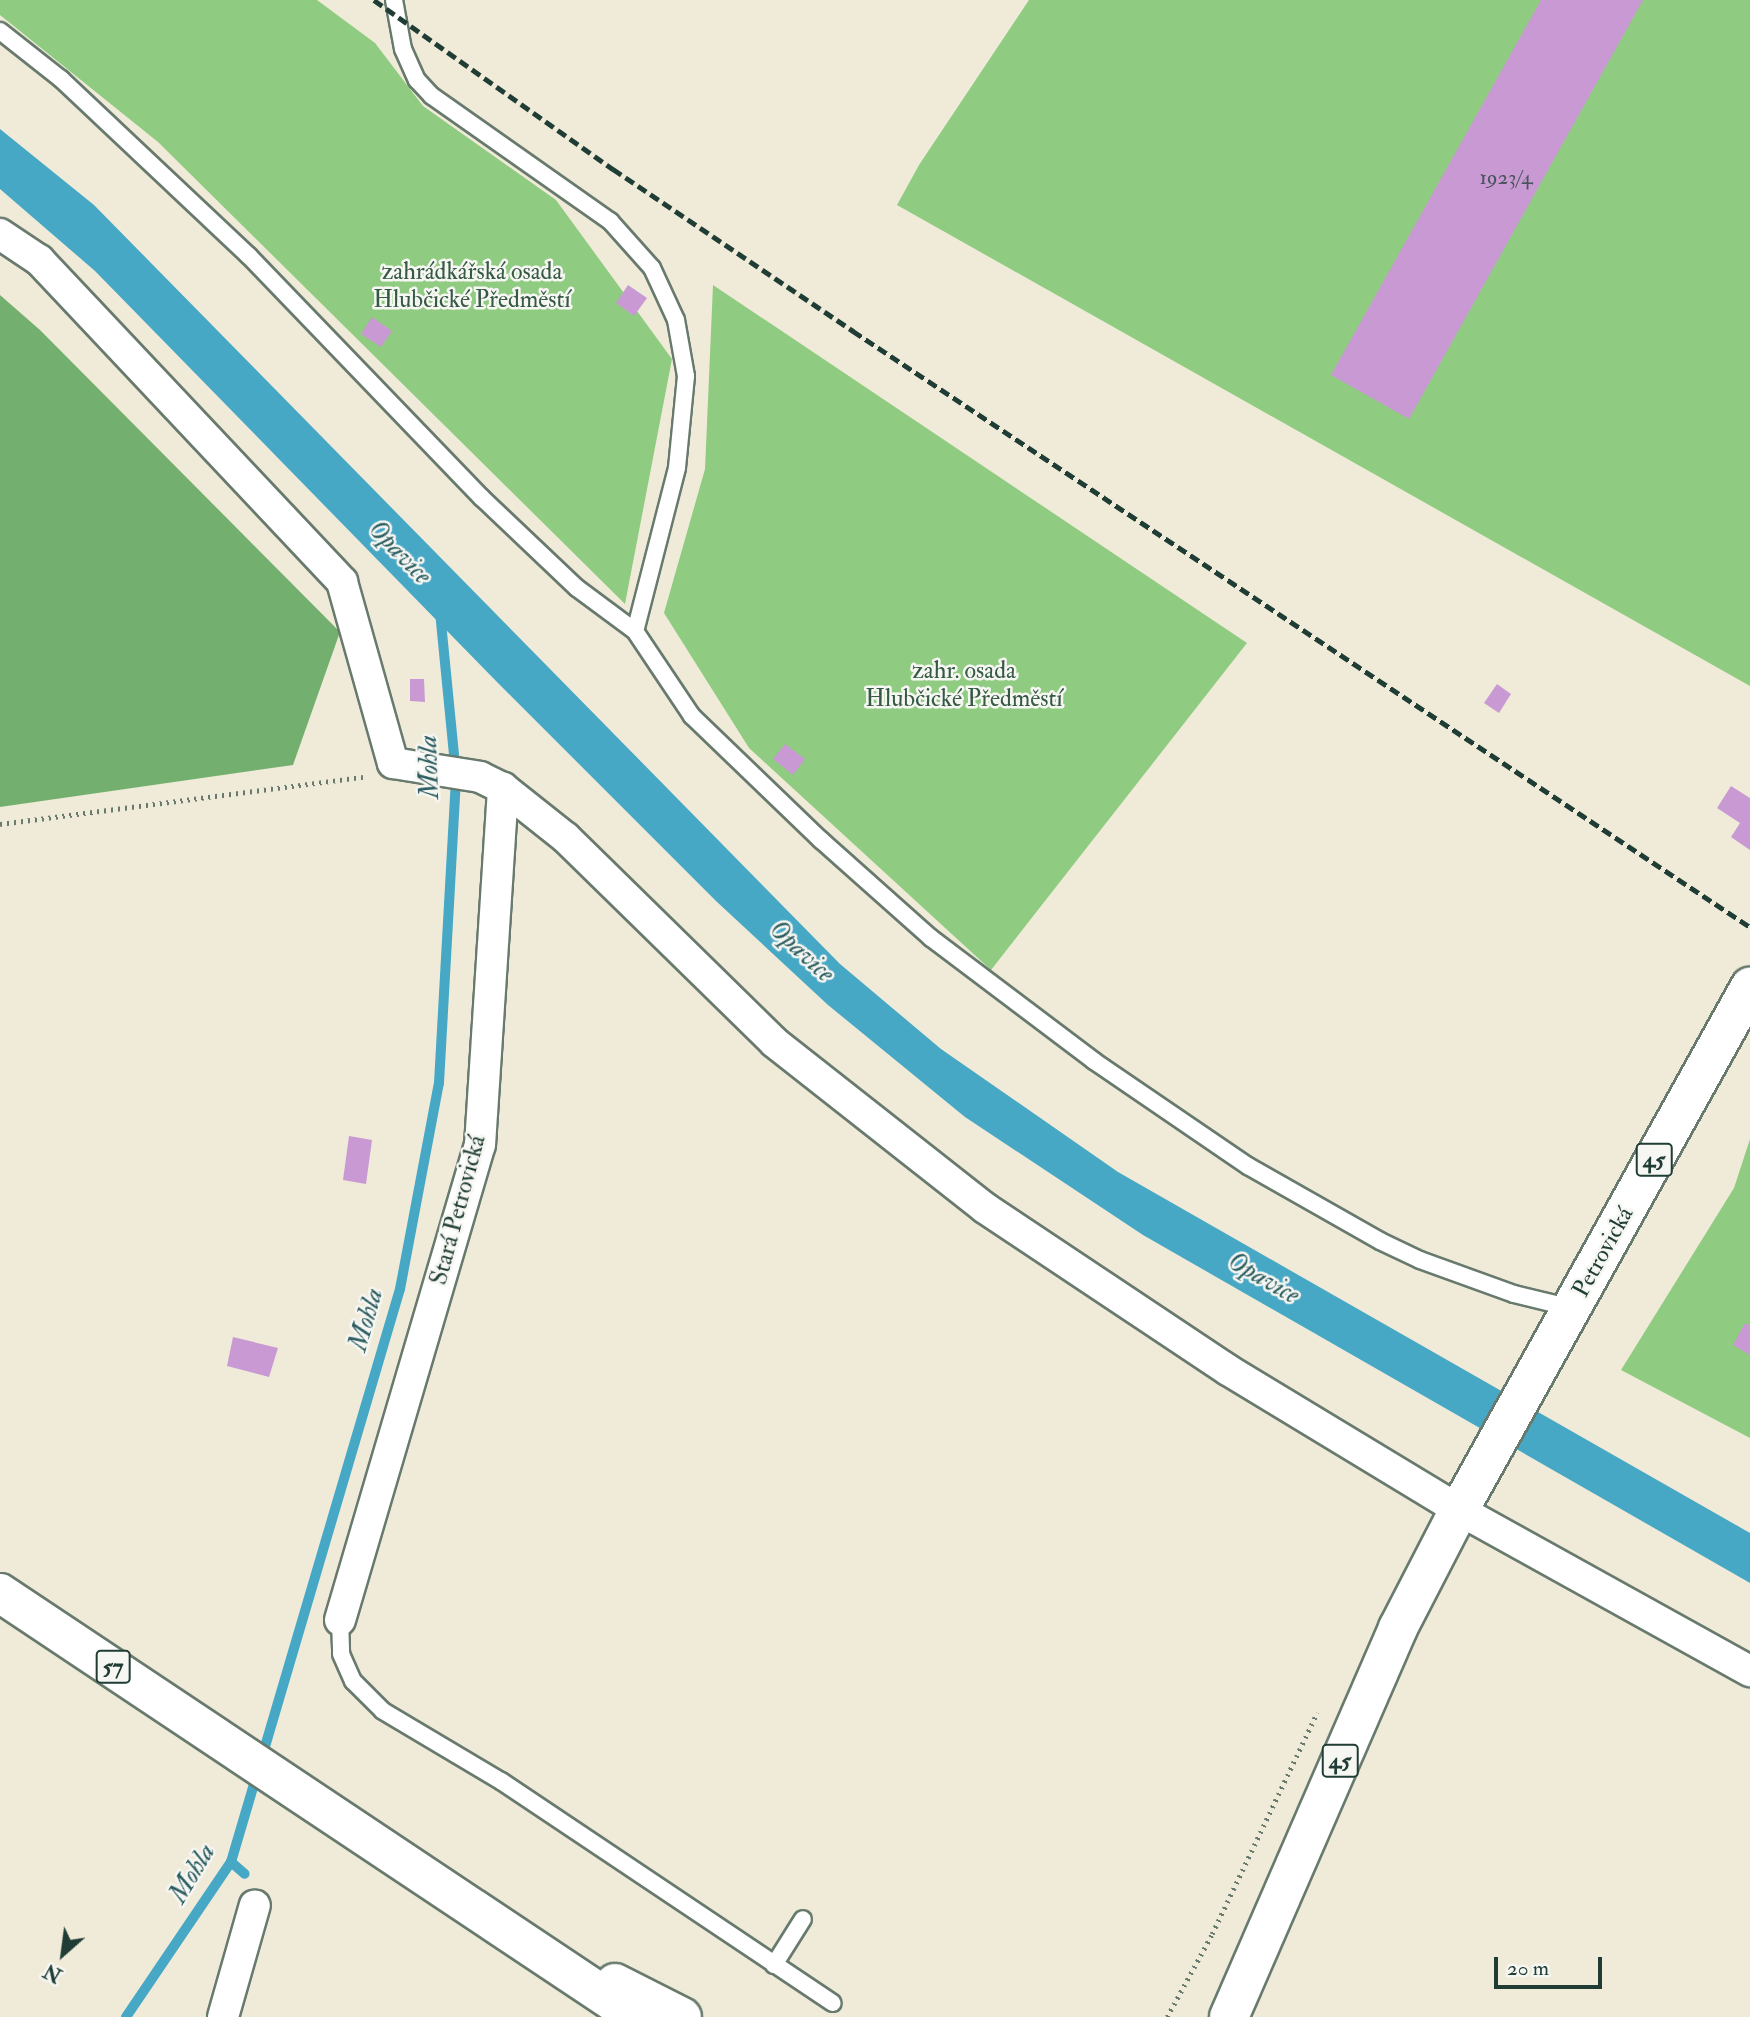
<!DOCTYPE html>
<html>
<head>
<meta charset="utf-8">
<style>
  body { margin:0 }
  #map { position:relative; width:1750px; height:2017px; overflow:hidden; background:#f0ebd8; font-family:"IM FELL Double Pica",serif }
  div>[style] { position:absolute }
  .green>* { inset:0; background:#8fcc81 }
  .forest>* { inset:0; background:#73b06f }
  .water>* { inset:0; background:#47a8c6 }
  .stream>* { height:10px; margin:-5px; padding:0 5px; transform-origin:5px; border-radius:5px; background:#47a8c6 }
  .building>* { inset:0; background:#c999d3 }
  .path>* { height:4.5px; margin-top:-2.25px; transform-origin:0; background:repeating-linear-gradient(90deg,#687a6d 0 2px,transparent 0 7px) }
  .roads { filter:drop-shadow(2px 0 #687a6d) drop-shadow(-2px 0 #687a6d) drop-shadow(0 2px #687a6d) drop-shadow(0 -2px #687a6d) }
  .lane>* { height:16px; margin:-8px; padding:0 8px; transform-origin:8px; border-radius:8px; background:#fff }
  .street>* { height:30px; margin:-15px; padding:0 15px; transform-origin:15px; border-radius:15px; background:#fff }
  .primary>* { height:38px; margin:-19px; padding:0 19px; transform-origin:19px; border-radius:19px; background:#fff }
  .rail>* { height:5px; margin-top:-2.5px; transform-origin:0; background:repeating-linear-gradient(90deg,#1f3d34 0 10px,transparent 0 15px) }
  span { translate:-50% -50%; white-space:nowrap; text-align:center; line-height:1.15; -webkit-text-stroke:5px #f6f6f2; paint-order:stroke }
  .number-label { font-size:21px; color:#4a545c }
  .number-label span { -webkit-text-stroke-width:0 }
  .shield-label span { padding:2px 5px; background:#f6f6f2; border:2px solid; border-radius:5px; -webkit-text-stroke-width:0 }
  .shield-label { font-size:23px; color:#1f3d34; font-weight:700 }
  .park-label { font-size:24px; color:#355a43 }
  .street-label { font-size:24px; color:#1f3d34 }
  .water-label { font-size:26px; color:#2b5d60; font-style:italic }
  .north { position:absolute; left:28px; top:1919px; width:70px; height:70px; -webkit-text-stroke:5px #f6f6f2; paint-order:stroke; rotate:208deg; font-size:19px; font-weight:700; line-height:28px; text-align:center; color:#1f3d34 }
  .north::after { content:''; display:block; margin:auto; width:24px; height:32px; background:#1f3d34; clip-path:polygon(50% 0,100% 100%,50% 72%,0 100%) }
  .scale { position:absolute; left:1494px; top:1957px; width:108px; height:32px; box-sizing:border-box; border:4px solid #1f3d34; border-top:0; padding-left:9px; font-size:21px; line-height:24px; white-space:nowrap; color:#1f3d34; -webkit-text-stroke:5px #f6f6f2; paint-order:stroke }
</style>
</head>
<body>
<div id="map">
  <div class="green">
    <i style="clip-path:polygon(0 0,317px 0,375px 43px,423px 106px,556px 200px,672px 359px,625px 604px,158px 142px,0 15px)"></i>
    <i style="clip-path:polygon(1029px 0,1750px 0,1750px 686px,897px 205px,919px 165px)"></i>
    <i style="clip-path:polygon(713px 285px,1247px 643px,991px 970px,749px 748px,664px 613px,705px 469px)"></i>
    <i style="clip-path:polygon(1750px 1139px,1750px 1438px,1621px 1370px,1734px 1188px)"></i>
  </div>
  <div class="forest">
    <i style="clip-path:polygon(0 295px,40px 330px,340px 632px,293px 765px,0 807px)"></i>
  </div>
  <div class="water">
    <i style="clip-path:polygon(0 129px,94px 205px,840px 964px,941px 1049px,1118px 1172px,1750px 1533px,1750px 1583px,1143px 1235px,965px 1117px,828px 1005px,716px 901px,496px 681px,95px 271px,0 189px)"></i>
  </div>
  <div class="stream">
    <i style="left:231px;top:1862px;width:18px;rotate:41deg"></i>
    <i style="left:126px;top:2017px;width:187px;rotate:-55.9deg"></i>
    <i style="left:231px;top:1862px;width:597px;rotate:-73.57deg"></i>
    <i style="left:400px;top:1289px;width:210px;rotate:-79.3deg"></i>
    <i style="left:439px;top:1083px;width:308px;rotate:-86.8deg"></i>
    <i style="left:456px;top:775px;width:165px;rotate:-95.6deg"></i>
  </div>
  <div class="building">
    <i style="clip-path:polygon(1541px 0,1643px 0,1409px 419px,1331px 375px)"></i>
    <i style="clip-path:polygon(628px 285px,647px 298px,634px 316px,616px 303px)"></i>
    <i style="clip-path:polygon(372px 317px,392px 331px,381px 347px,361px 334px)"></i>
    <i style="clip-path:polygon(410px 679px,424px 679px,425px 702px,410px 701px)"></i>
    <i style="clip-path:polygon(1497px 684px,1511px 694px,1499px 713px,1484px 703px)"></i>
    <i style="clip-path:polygon(785px 744px,805px 759px,793px 775px,773px 759px)"></i>
    <i style="clip-path:polygon(1731px 786px,1750px 798px,1750px 850px,1731px 837px,1740px 823px,1717px 808px)"></i>
    <i style="clip-path:polygon(349px 1136px,372px 1140px,366px 1184px,343px 1180px)"></i>
    <i style="clip-path:polygon(1745px 1323px,1750px 1326px,1750px 1355px,1733px 1345px)"></i>
    <i style="clip-path:polygon(233px 1337px,278px 1348px,269px 1377px,227px 1366px)"></i>
  </div>
  <div class="path">
    <i style="left:0;top:824px;width:366px;rotate:-7.4deg"></i>
    <i style="left:1167px;top:2017px;width:94px;rotate:-61.5deg"></i>
    <i style="left:1212px;top:1934px;width:245px;rotate:-64.6deg"></i>
  </div>
  <div class="roads">
    <div class="lane">
      <i style="left:394px;top:0;width:50px;rotate:79.6deg"></i>
      <i style="left:403px;top:49px;width:34px;rotate:66deg"></i>
      <i style="left:417px;top:80px;width:22px;rotate:47deg"></i>
      <i style="left:432px;top:96px;width:218px;rotate:35.1deg"></i>
      <i style="left:610px;top:221px;width:63px;rotate:48.2deg"></i>
      <i style="left:652px;top:268px;width:57px;rotate:65.2deg"></i>
      <i style="left:676px;top:320px;width:57px;rotate:79.9deg"></i>
      <i style="left:686px;top:376px;width:92px;rotate:95.6deg"></i>
      <i style="left:677px;top:468px;width:168px;rotate:104.4deg"></i>
      <i style="left:0;top:31px;width:78px;rotate:38.2deg"></i>
      <i style="left:61px;top:79px;width:258px;rotate:43.3deg"></i>
      <i style="left:249px;top:256px;width:335px;rotate:46.1deg"></i>
      <i style="left:481px;top:497px;width:132px;rotate:43.5deg"></i>
      <i style="left:577px;top:588px;width:72px;rotate:36.6deg"></i>
      <i style="left:635px;top:631px;width:102px;rotate:56.2deg"></i>
      <i style="left:692px;top:716px;width:179px;rotate:43.9deg"></i>
      <i style="left:821px;top:840px;width:147px;rotate:41.7deg"></i>
      <i style="left:931px;top:938px;width:204px;rotate:37deg"></i>
      <i style="left:1094px;top:1061px;width:186px;rotate:34.3deg"></i>
      <i style="left:1248px;top:1166px;width:152px;rotate:29.6deg"></i>
      <i style="left:1380px;top:1241px;width:44px;rotate:25.4deg"></i>
      <i style="left:1420px;top:1260px;width:100px;rotate:19.9deg"></i>
      <i style="left:1514px;top:1294px;width:60px;rotate:13.6deg"></i>
      <i style="left:340px;top:1620px;width:34px;rotate:88deg"></i>
      <i style="left:341px;top:1654px;width:30px;rotate:66deg"></i>
      <i style="left:353px;top:1681px;width:42px;rotate:45deg"></i>
      <i style="left:383px;top:1711px;width:137px;rotate:30.7deg"></i>
      <i style="left:501px;top:1781px;width:399px;rotate:33.8deg"></i>
      <i style="left:774px;top:1965px;width:54px;rotate:-57.8deg"></i>
    </div>
    <div class="street">
      <i style="left:0;top:234px;width:47px;rotate:33.7deg"></i>
      <i style="left:39px;top:260px;width:442px;rotate:46.7deg"></i>
      <i style="left:342px;top:582px;width:188px;rotate:74.3deg"></i>
      <i style="left:393px;top:763px;width:88px;rotate:9.1deg"></i>
      <i style="left:480px;top:777px;width:25px;rotate:26deg"></i>
      <i style="left:503px;top:788px;width:80px;rotate:38.4deg"></i>
      <i style="left:566px;top:838px;width:291px;rotate:44.4deg"></i>
      <i style="left:774px;top:1042px;width:268px;rotate:38.2deg"></i>
      <i style="left:985px;top:1208px;width:292px;rotate:33.7deg"></i>
      <i style="left:1228px;top:1370px;width:270px;rotate:31.2deg"></i>
      <i style="left:1459px;top:1510px;width:333px;rotate:29deg"></i>
      <i style="left:340px;top:1620px;width:495px;rotate:-73.6deg"></i>
      <i style="left:480px;top:1145px;width:358px;rotate:-86.3deg"></i>
      <i style="left:223px;top:2017px;width:116px;rotate:-74.1deg"></i>
    </div>
    <div class="primary">
      <i style="left:0;top:1593px;width:764px;rotate:33.69deg"></i>
      <i style="left:615px;top:1983px;width:75px;rotate:26.9deg"></i>
      <i style="left:1229px;top:2017px;width:424px;rotate:-66.5deg"></i>
      <i style="left:1398px;top:1628px;width:133px;rotate:-62.7deg"></i>
      <i style="left:1459px;top:1510px;width:599px;rotate:-60.91deg"></i>
    </div>
  </div>
  <div class="rail">
    <i style="left:374px;top:0;width:293px;rotate:35.3deg"></i>
    <i style="left:613px;top:169px;width:290px;rotate:34deg"></i>
    <i style="left:853px;top:331px;width:1077px;rotate:33.6deg"></i>
  </div>
  <div class="number-label">
    <span style="left:1506px;top:178px">1923/4</span>
  </div>
  <div class="shield-label">
    <span style="left:1654px;top:1160px">45</span>
    <span style="left:113px;top:1667px">57</span>
    <span style="left:1340px;top:1761px">45</span>
  </div>
  <div class="park-label">
    <span style="left:472px;top:286px">zahrádkářská osada<br>Hlubčické Předměstí</span>
    <span style="left:964px;top:685px">zahr. osada<br>Hlubčické Předměstí</span>
  </div>
  <div class="street-label">
    <span style="left:458px;top:1210px;rotate:-75deg">Stará Petrovická</span>
    <span style="left:1603px;top:1252px;rotate:-61deg">Petrovická</span>
  </div>
  <div class="water-label">
    <span style="left:399px;top:553px;rotate:46deg">Opavice</span>
    <span style="left:430px;top:767px;rotate:-92deg">Mohla</span>
    <span style="left:801px;top:952px;rotate:43deg">Opavice</span>
    <span style="left:1263px;top:1279px;rotate:30deg">Opavice</span>
    <span style="left:367px;top:1320px;rotate:-74deg">Mohla</span>
    <span style="left:193px;top:1874px;rotate:-59deg">Mohla</span>
  </div>
  <div class="north">N</div>
  <div class="scale">20 m</div>
</div>
</body>
</html>
